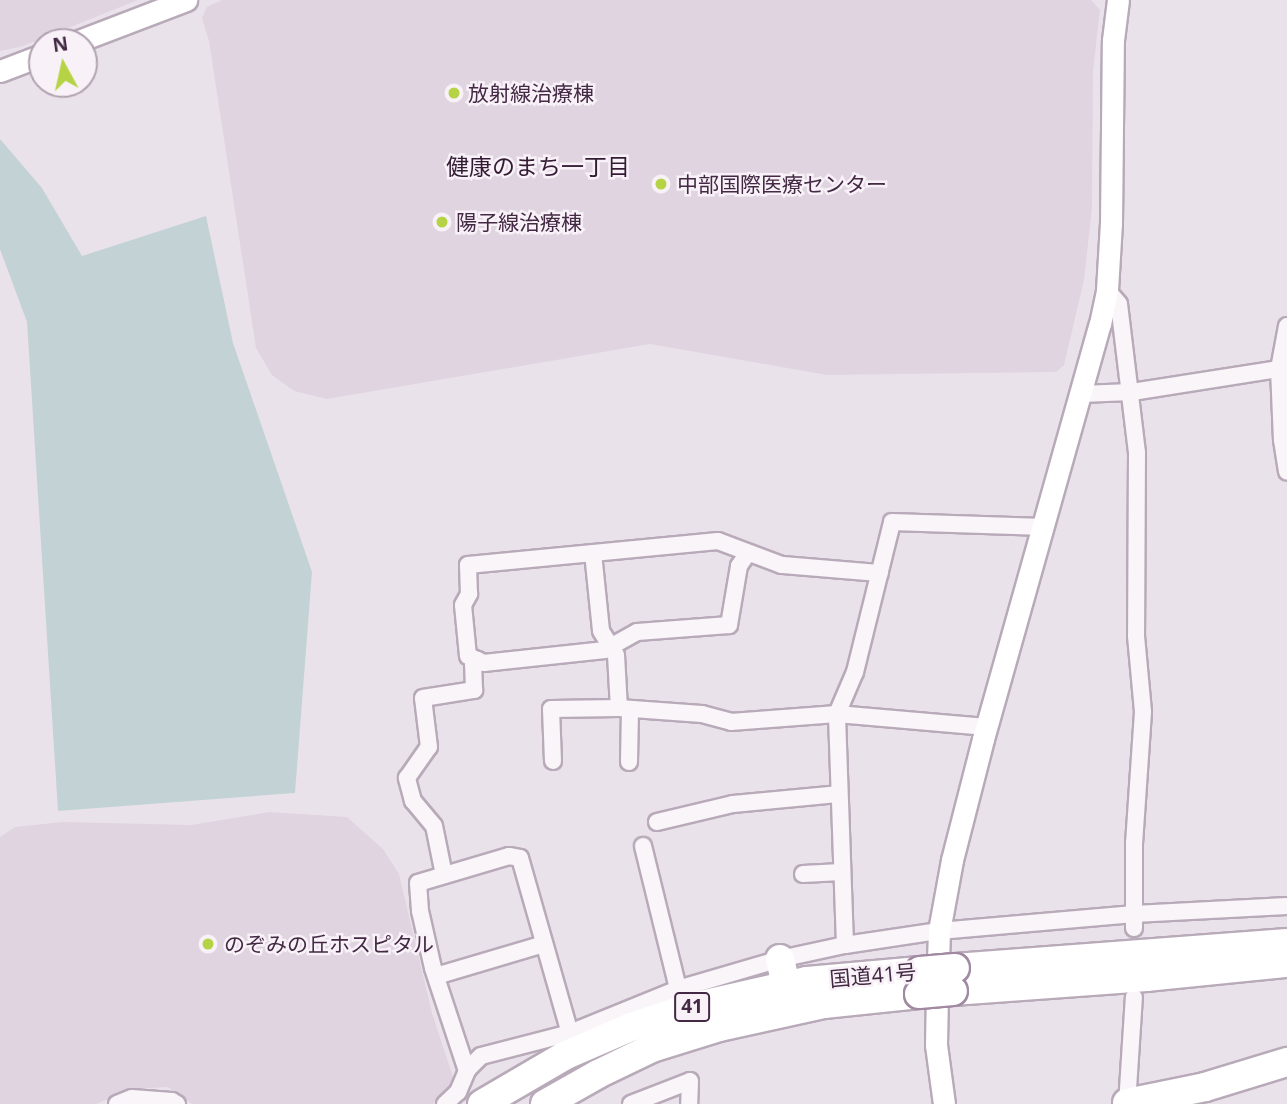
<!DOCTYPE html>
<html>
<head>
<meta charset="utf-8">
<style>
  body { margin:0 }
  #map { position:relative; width:1287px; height:1104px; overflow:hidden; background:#eae2eb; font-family:"Open Sans","Noto Sans JP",sans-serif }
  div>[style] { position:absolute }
  .built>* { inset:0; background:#dfd4e0 }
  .green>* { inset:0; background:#c3d3d5 }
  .roads { filter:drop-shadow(2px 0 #b8aab9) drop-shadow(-2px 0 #b8aab9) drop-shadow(0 2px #b8aab9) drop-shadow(0 -2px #b8aab9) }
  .street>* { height:16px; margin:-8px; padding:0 8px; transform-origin:8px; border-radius:8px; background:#f9f5f9 }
  .secondary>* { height:21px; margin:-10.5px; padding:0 10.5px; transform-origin:10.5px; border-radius:10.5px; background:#fff }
  .highway>* { height:28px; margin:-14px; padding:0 14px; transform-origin:14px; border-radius:14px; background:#fff }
  .bridges { filter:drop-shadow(2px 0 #a189a2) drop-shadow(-2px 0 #a189a2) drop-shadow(0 2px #a189a2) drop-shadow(0 -2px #a189a2) }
  .highway-bridge>* { height:28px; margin:-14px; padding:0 14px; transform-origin:14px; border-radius:14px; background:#fff }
  .dots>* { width:19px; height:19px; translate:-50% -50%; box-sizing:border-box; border:4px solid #f8f2f8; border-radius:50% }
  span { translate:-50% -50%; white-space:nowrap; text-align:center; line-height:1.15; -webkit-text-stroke:5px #f8f2f8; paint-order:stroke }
  .shield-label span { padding:2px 5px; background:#f8f2f8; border:2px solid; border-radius:5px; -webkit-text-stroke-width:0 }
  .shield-label { font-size:19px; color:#432943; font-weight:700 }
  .poi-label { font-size:21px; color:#432943 }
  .left { translate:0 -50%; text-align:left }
  .street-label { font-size:21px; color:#432943 }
  .neighbourhood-label { font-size:23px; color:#341b34 }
  .north { position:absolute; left:28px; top:28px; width:70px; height:70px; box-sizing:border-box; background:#f8f2f8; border:2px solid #b0a2b0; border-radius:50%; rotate:352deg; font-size:19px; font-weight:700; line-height:28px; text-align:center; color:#432943 }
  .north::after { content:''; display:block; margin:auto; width:24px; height:32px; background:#b5d344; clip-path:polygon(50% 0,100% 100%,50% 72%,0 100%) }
</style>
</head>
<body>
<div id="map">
  <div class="built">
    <i style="clip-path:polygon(0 0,138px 0,23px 46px,0 51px)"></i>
    <i style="clip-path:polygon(222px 0,1091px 0,1100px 10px,1093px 71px,1092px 208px,1084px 280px,1064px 365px,1056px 372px,827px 375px,650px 344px,327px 399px,294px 391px,272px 375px,256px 348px,209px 41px,202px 18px,207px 7px)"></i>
    <i style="clip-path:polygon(269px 812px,347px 817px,383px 849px,399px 874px,432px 1013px,455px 1083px,433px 1104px,192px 1104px,168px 1087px,132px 1089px,96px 1104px,0 1104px,0 837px,15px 827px,63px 822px,191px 825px)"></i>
  </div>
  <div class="green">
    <i style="clip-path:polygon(0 139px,42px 188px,82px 256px,206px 216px,233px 343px,312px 572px,295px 793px,58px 811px,27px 322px,0 249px)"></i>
  </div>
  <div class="roads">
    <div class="street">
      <i style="left:1107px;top:290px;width:18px;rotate:49deg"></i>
      <i style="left:1119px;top:304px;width:150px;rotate:83.1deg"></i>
      <i style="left:1137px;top:453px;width:183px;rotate:90.3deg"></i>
      <i style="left:1136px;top:636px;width:76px;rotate:84.7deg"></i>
      <i style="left:1143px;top:712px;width:131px;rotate:93.9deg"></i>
      <i style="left:1134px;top:843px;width:85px;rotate:90deg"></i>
      <i style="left:1287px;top:326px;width:44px;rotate:100.5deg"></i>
      <i style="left:1279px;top:369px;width:71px;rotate:87.6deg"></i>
      <i style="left:1282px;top:440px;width:32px;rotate:81deg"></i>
      <i style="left:1080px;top:394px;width:52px;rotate:-2.2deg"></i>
      <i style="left:1132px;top:392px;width:149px;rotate:-8.9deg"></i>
      <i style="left:593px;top:553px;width:78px;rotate:84.1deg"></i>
      <i style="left:601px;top:631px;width:28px;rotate:58deg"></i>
      <i style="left:616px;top:655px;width:53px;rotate:86.8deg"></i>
      <i style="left:748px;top:553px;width:16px;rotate:125deg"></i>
      <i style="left:739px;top:566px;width:60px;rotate:99.6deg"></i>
      <i style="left:729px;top:625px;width:92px;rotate:175.6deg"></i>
      <i style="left:637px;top:632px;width:37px;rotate:151deg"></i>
      <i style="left:605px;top:650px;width:122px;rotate:173.9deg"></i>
      <i style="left:484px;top:663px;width:17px;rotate:-156deg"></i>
      <i style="left:468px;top:656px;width:51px;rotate:-95.6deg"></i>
      <i style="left:463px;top:605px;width:13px;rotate:-61deg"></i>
      <i style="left:469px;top:594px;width:29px;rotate:-92deg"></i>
      <i style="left:468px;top:565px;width:251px;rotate:-5.5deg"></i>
      <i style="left:718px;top:541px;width:68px;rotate:20.6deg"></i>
      <i style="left:782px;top:565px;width:98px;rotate:4.7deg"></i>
      <i style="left:553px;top:761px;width:52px;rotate:-92.2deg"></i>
      <i style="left:551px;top:709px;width:68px;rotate:-0.8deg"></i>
      <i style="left:619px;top:708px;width:83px;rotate:4.1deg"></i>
      <i style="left:702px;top:714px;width:30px;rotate:15deg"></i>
      <i style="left:731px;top:722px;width:106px;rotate:-4.3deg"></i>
      <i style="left:837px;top:714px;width:150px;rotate:5deg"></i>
      <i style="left:629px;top:762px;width:53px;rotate:-88.9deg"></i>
      <i style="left:657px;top:822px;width:78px;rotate:-13.3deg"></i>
      <i style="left:733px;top:804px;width:105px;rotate:-5.4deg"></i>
      <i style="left:643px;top:846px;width:147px;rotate:76.2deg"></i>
      <i style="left:803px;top:874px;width:38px;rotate:-3deg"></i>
      <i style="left:444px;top:875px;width:50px;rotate:-101.5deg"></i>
      <i style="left:434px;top:826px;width:33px;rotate:-130deg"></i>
      <i style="left:413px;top:801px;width:24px;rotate:-105deg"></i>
      <i style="left:407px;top:778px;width:38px;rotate:-55deg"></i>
      <i style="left:429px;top:747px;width:49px;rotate:-97deg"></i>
      <i style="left:423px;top:698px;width:52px;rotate:-8.9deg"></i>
      <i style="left:474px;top:690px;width:26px;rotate:-92deg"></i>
      <i style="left:473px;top:664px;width:6px;rotate:-45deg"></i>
      <i style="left:845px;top:945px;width:231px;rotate:-92deg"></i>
      <i style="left:837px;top:714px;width:46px;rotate:-66.8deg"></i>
      <i style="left:855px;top:672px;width:154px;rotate:-76.1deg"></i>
      <i style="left:892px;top:522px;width:152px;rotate:1.9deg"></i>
      <i style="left:436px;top:976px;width:113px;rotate:-16.5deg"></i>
      <i style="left:467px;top:1071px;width:108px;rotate:-108.3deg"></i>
      <i style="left:433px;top:968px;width:58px;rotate:-102.8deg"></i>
      <i style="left:420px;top:911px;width:28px;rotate:-94deg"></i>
      <i style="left:418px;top:883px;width:95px;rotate:-16.5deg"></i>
      <i style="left:509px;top:856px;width:11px;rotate:10deg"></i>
      <i style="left:520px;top:858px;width:182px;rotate:74.1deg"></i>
      <i style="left:117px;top:1104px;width:16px;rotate:-22deg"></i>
      <i style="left:132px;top:1098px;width:40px;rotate:4.3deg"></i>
      <i style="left:172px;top:1101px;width:6px;rotate:31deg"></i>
      <i style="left:445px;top:1104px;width:18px;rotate:-43deg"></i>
      <i style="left:458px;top:1092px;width:25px;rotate:-67deg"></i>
      <i style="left:468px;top:1069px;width:18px;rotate:-45deg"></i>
      <i style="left:481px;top:1056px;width:92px;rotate:-14.5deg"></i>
      <i style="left:570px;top:1033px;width:117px;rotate:-22.2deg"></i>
      <i style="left:678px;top:989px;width:106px;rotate:-16.4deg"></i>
      <i style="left:780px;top:959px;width:66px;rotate:-12.2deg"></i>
      <i style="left:845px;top:945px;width:95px;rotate:-8.5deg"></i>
      <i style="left:939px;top:931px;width:196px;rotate:-5deg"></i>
      <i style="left:1134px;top:914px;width:153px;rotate:-3deg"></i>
      <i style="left:631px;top:1104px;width:63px;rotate:-21.3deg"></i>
      <i style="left:690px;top:1081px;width:23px;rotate:92deg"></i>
      <i style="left:1127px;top:1104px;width:107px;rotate:-86.3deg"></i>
    </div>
    <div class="secondary">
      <i style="left:76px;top:42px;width:118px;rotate:-20.9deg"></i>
      <i style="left:0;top:71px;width:45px;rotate:-20.9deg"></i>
      <i style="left:944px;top:1104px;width:60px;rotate:-97.7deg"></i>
      <i style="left:936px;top:1045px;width:54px;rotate:-88.9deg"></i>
      <i style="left:937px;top:991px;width:60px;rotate:-88.1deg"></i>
      <i style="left:939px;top:931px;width:72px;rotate:-79.6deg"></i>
      <i style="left:952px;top:860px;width:125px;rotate:-75.6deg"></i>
      <i style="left:983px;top:739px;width:431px;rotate:-74.3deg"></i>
      <i style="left:1100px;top:324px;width:35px;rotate:-78deg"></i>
      <i style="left:1107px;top:290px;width:67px;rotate:-86.6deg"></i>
      <i style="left:1111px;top:223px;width:183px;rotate:-89.4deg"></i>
      <i style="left:1113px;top:40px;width:40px;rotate:-82.9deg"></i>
    </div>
    <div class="highway">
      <i style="left:780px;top:959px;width:28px;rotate:77deg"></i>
      <i style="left:955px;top:968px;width:333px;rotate:-4.3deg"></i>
      <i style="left:953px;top:991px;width:194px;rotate:-4.1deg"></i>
      <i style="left:1146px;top:977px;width:142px;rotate:-5.7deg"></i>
      <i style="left:1127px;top:1103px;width:80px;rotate:-11.6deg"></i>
      <i style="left:1205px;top:1087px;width:86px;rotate:-17deg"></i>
      <i style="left:482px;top:1104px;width:95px;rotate:-30.3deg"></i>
      <i style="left:564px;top:1056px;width:73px;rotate:-23.4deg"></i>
      <i style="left:631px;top:1027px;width:60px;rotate:-18.4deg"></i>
      <i style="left:688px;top:1008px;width:122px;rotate:-12.8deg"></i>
      <i style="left:807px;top:981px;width:113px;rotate:-5.1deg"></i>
      <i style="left:545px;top:1104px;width:61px;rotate:-29.5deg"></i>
      <i style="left:598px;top:1074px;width:60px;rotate:-25.7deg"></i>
      <i style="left:652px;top:1048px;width:70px;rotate:-17.4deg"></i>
      <i style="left:719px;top:1027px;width:107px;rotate:-12.4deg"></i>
      <i style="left:824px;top:1004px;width:96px;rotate:-6deg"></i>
    </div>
  </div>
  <div class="bridges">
    <div class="highway-bridge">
      <i style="left:920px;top:971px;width:35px;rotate:-5deg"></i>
      <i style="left:919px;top:994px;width:34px;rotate:-5deg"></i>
    </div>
  </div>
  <div class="dots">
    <i style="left:454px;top:93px;background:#b5d344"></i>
    <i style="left:661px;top:184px;background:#b5d344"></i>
    <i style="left:442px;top:222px;background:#b5d344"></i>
    <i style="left:208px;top:944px;background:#b5d344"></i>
  </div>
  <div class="shield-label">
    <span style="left:692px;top:1007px">41</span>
  </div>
  <div class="poi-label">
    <span class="left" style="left:468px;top:93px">放射線治療棟</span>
    <span class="left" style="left:677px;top:184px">中部国際医療センター</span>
    <span class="left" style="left:456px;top:222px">陽子線治療棟</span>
    <span class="left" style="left:224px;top:944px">のぞみの丘ホスピタル</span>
  </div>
  <div class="street-label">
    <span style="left:873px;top:975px;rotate:-5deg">国道41号</span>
  </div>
  <div class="neighbourhood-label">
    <span style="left:538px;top:166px">健康のまち一丁目</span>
  </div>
  <div class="north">N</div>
</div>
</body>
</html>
